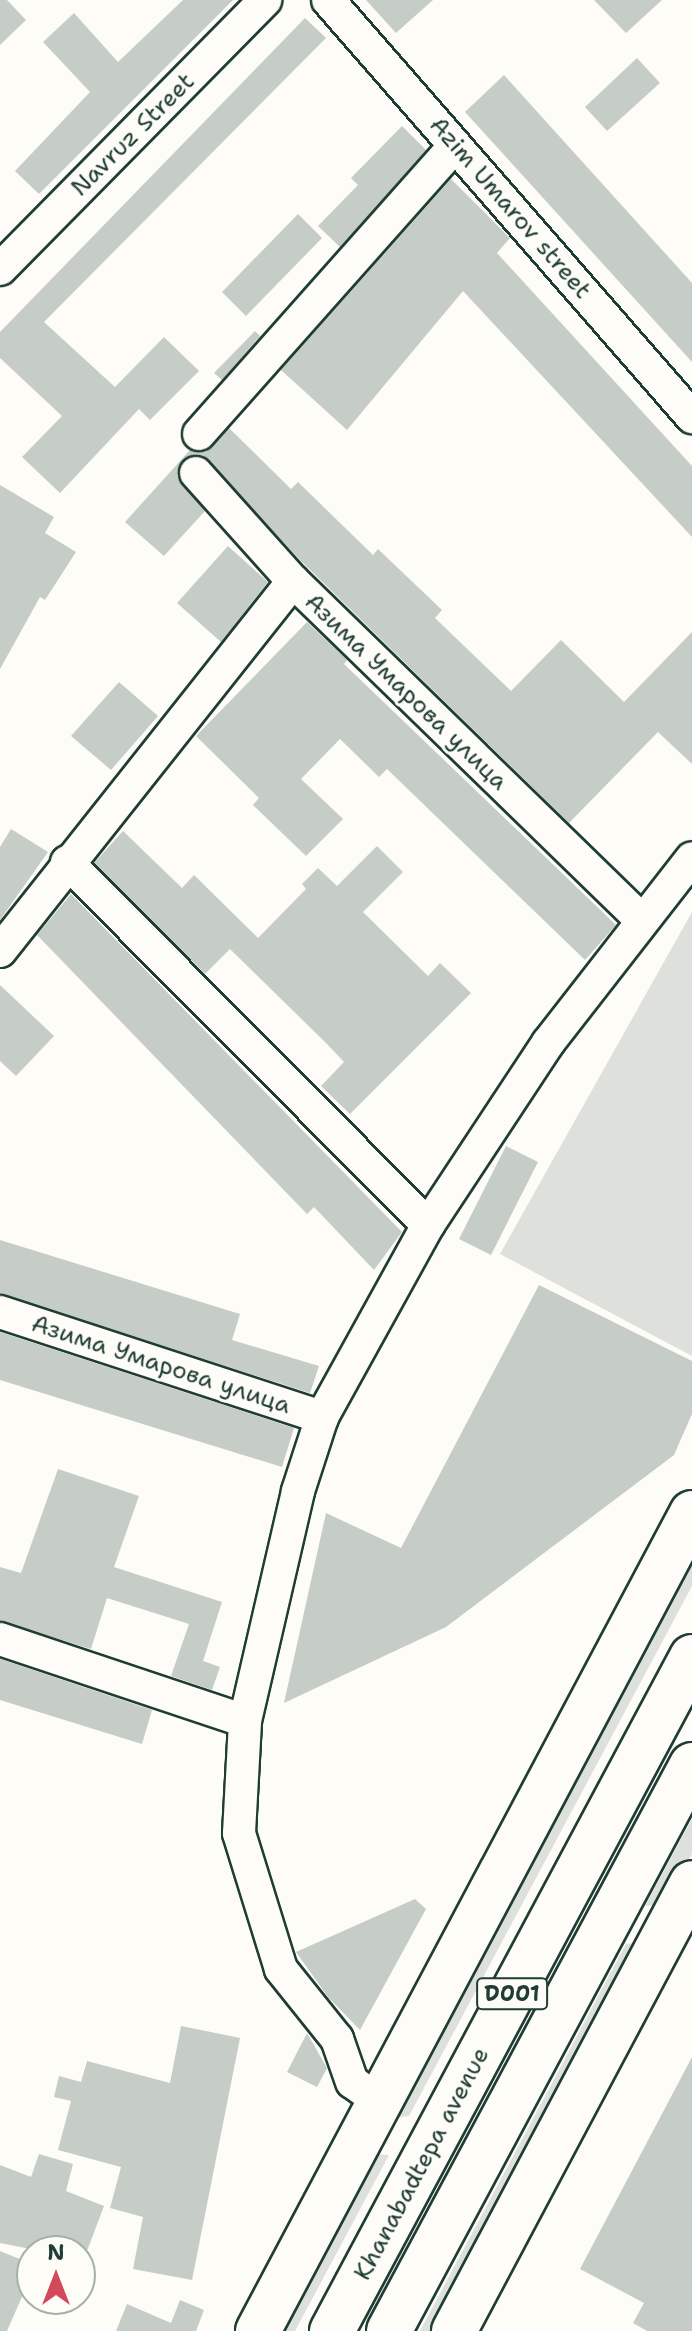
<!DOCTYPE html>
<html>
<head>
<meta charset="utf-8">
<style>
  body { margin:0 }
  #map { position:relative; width:692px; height:2331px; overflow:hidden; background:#fdfcf7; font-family:"Shantell Sans",sans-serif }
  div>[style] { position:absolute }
  .green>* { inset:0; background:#dde0db }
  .building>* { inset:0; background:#c6cdc7 }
  .roads { filter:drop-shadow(2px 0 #1f3d34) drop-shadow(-2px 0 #1f3d34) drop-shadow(0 2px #1f3d34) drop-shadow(0 -2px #1f3d34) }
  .minor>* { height:32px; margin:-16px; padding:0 16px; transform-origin:16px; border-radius:16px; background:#fdfcf7 }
  .highway>* { height:44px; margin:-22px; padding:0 22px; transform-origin:22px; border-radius:22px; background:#fdfcf7 }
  span { translate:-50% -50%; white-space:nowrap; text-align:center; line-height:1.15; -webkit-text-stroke:6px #fdfcf7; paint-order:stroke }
  .shield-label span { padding:2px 6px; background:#fdfcf7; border:2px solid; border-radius:6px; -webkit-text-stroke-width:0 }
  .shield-label { font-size:22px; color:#1f3d34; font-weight:700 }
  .street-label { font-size:24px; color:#1f3d34 }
  .north { position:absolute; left:16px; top:2235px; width:80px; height:80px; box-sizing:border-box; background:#fdfcf7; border:2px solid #a4b0a9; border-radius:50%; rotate:0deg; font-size:22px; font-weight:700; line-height:32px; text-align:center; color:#1f3d34 }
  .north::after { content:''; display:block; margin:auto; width:28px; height:36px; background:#d1495b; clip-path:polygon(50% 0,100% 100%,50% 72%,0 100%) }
</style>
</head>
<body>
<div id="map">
  <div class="green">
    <i style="clip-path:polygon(692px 912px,692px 1356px,500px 1254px)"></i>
    <i style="clip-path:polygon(692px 1548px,692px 1586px,409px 2116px,387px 2119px)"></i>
    <i style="clip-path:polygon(692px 1819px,692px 1854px,665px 1904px,645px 1906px)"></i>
    <i style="clip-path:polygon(647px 1941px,438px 2331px,420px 2331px,626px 1944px)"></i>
    <i style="clip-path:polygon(369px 2154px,389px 2155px,295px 2331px,275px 2331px)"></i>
  </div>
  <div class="building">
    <i style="clip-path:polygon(0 0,7px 0,26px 20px,0 45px)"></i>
    <i style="clip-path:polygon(183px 0,233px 0,39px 194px,15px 171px,90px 92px,43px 42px,74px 13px,118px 62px)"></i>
    <i style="clip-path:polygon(366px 0,433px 0,396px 33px)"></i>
    <i style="clip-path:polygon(594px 0,662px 0,626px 33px)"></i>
    <i style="clip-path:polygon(305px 18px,326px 38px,44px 322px,115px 387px,164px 337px,199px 371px,150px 420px,139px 409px,60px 493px,22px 457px,62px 416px,0 358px,0 332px)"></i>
    <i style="clip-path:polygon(637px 58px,660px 83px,607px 131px,585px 107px)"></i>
    <i style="clip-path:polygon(504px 75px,692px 283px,692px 362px,465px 112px)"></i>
    <i style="clip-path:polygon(402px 126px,426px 150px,340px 247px,318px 226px,358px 185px,351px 178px)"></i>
    <i style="clip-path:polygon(451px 179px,510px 238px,497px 253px,692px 466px,692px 537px,463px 291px,347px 430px,281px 370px)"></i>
    <i style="clip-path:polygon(298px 214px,322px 238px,246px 316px,222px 292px)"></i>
    <i style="clip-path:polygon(255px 331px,260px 336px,222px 380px,214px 373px)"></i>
    <i style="clip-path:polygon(229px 428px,291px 489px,298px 482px,373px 555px,378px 549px,442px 610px,435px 618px,511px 691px,561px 640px,624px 702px,692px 632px,692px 764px,658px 732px,569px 823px,301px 561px,203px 455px,184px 458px,177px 476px,205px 511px,164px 556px,125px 522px,190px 450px,206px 452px)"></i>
    <i style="clip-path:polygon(0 485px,54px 517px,45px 533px,76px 552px,45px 600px,40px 597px,0 669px)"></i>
    <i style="clip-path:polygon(228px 546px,268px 582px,221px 642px,177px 603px)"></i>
    <i style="clip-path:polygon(307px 622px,347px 660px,344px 664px,616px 925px,585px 960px,387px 769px,379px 777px,340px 739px,301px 779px,343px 819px,306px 856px,253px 805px,259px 798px,196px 736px)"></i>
    <i style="clip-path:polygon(119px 682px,158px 716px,111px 770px,71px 736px)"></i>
    <i style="clip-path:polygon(11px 829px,48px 852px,0 920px,0 847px)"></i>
    <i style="clip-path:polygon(123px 831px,182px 888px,194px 875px,258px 938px,306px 889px,302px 884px,318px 868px,337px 886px,377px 846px,403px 872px,363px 912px,428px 976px,440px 963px,471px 993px,350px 1114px,321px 1086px,344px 1062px,326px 1043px,230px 949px,205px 974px,94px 863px)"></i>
    <i style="clip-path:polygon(71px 894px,402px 1232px,374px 1270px,314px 1207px,307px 1214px,37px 935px)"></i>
    <i style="clip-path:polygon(0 985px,54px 1036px,16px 1076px,0 1061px)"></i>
    <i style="clip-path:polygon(506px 1146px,538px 1162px,491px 1255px,459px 1239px)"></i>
    <i style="clip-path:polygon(0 1240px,240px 1314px,232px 1340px,319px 1366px,310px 1393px,0 1294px)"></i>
    <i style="clip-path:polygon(539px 1285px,692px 1361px,692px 1414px,674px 1455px,446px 1627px,284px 1703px,326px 1513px,401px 1548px)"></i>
    <i style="clip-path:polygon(0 1332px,294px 1428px,282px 1467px,0 1380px)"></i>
    <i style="clip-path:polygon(58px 1469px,139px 1496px,114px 1567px,222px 1602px,203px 1661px,220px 1667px,212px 1690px,171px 1676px,189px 1624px,107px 1598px,91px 1649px,0 1621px,0 1567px,21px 1573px)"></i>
    <i style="clip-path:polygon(0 1659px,152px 1710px,142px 1744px,0 1700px)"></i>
    <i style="clip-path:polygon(415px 1899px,426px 1909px,360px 2030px,328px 1997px,296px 1952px)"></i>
    <i style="clip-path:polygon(181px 2026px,240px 2038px,192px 2280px,133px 2269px,143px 2217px,110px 2208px,121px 2167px,58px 2150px,71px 2101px,54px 2097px,59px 2076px,81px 2082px,87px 2061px,170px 2083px)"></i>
    <i style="clip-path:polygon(307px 2033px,327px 2068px,317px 2087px,287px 2072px)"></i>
    <i style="clip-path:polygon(692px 2057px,692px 2331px,647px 2331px,633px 2323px,644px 2303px,580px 2269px)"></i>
    <i style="clip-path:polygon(39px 2154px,73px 2164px,66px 2191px,104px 2206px,87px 2251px,41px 2251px,0 2243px,0 2165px,31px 2177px)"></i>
    <i style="clip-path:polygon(0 2251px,32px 2264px,32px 2293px,25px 2290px,7px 2331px,0 2331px)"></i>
    <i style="clip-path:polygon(180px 2300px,204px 2310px,196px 2331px,116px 2331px,127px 2304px,171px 2323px)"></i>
  </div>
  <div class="roads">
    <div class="minor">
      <i style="left:328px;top:0;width:554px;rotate:48.88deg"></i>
      <i style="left:0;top:269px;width:378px;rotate:-45.4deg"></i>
      <i style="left:199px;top:434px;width:385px;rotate:-48.4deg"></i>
      <i style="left:196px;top:473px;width:145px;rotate:48.1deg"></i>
      <i style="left:67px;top:862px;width:512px;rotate:45.16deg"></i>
      <i style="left:0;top:951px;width:472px;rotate:-51.6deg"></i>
      <i style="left:293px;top:581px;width:484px;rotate:44.2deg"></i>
      <i style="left:0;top:1312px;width:339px;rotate:18.1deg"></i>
      <i style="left:0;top:1639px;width:258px;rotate:18.5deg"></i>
      <i style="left:380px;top:2102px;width:34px;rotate:-144deg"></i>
      <i style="left:352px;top:2082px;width:46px;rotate:-109.2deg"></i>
      <i style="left:337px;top:2039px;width:90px;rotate:-128.7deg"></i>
      <i style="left:281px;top:1969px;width:142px;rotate:-107.2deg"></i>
      <i style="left:239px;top:1833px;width:112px;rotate:-86.9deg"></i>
      <i style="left:245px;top:1721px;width:236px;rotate:-77deg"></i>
      <i style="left:298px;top:1491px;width:78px;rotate:-72deg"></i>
      <i style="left:322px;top:1417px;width:219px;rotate:-61.1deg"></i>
      <i style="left:428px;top:1225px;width:218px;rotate:-56.6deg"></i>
      <i style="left:548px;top:1043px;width:234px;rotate:-52.1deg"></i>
    </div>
    <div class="highway">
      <i style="left:258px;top:2331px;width:926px;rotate:-62.05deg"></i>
      <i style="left:332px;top:2331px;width:764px;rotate:-61.89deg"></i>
      <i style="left:389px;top:2331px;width:642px;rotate:-61.84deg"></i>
      <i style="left:454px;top:2331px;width:507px;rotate:-62.02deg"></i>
    </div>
  </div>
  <div class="shield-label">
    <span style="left:512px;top:1994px">D001</span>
  </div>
  <div class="street-label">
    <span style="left:133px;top:135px;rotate:-45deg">Navruz Street</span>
    <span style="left:510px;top:208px;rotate:49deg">Azim Umarov street</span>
    <span style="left:406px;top:692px;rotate:44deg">Азима Умарова улица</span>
    <span style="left:161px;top:1365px;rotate:18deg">Азима Умарова улица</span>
    <span style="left:422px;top:2164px;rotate:-62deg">Khanabadtepa avenue</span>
  </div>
  <div class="north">N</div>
</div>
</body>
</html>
